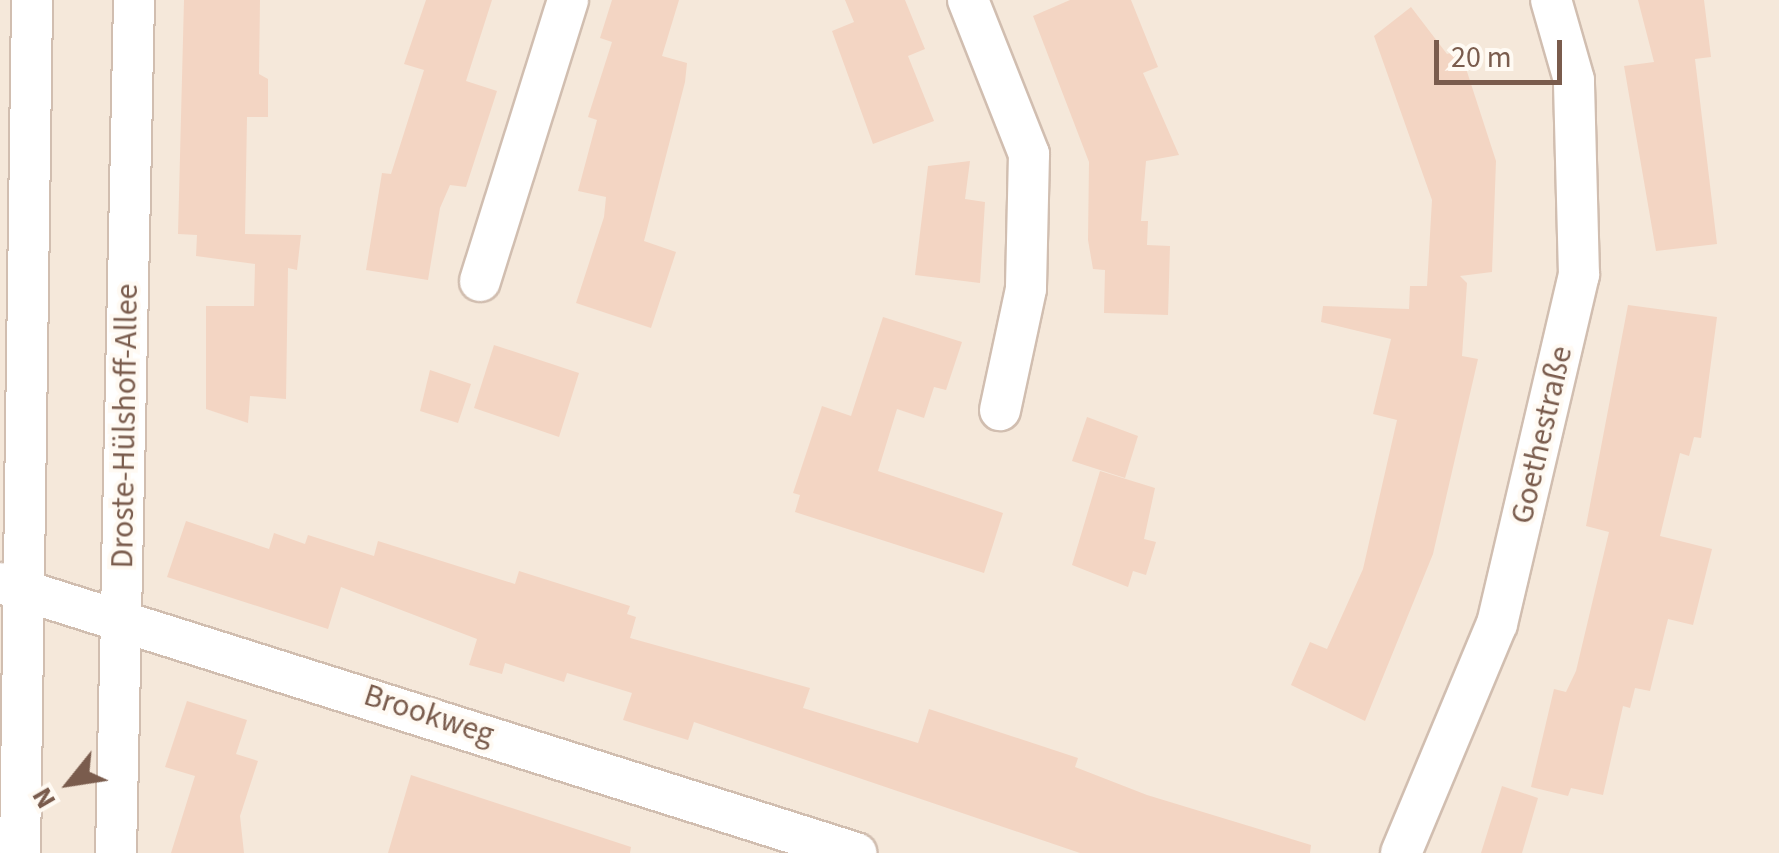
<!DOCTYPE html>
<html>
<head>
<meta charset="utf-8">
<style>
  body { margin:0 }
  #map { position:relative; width:1779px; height:853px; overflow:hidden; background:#fdf6ec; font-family:"Source Sans 3",sans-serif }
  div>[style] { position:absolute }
  .residential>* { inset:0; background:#f5e8da }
  .building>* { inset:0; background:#f3d5c3 }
  .roads { filter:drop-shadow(2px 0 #d1beb0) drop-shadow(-2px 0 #d1beb0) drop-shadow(0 2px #d1beb0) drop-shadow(0 -2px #d1beb0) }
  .street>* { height:40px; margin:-20px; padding:0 20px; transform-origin:20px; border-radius:20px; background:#fff }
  span { translate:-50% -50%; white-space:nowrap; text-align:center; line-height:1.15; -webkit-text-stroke:8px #fffaf3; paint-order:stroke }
  .street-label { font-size:32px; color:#7a5c4d }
  .north { position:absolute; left:20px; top:733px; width:100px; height:100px; -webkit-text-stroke:8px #fffaf3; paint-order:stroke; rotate:240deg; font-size:28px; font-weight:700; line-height:40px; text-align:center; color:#7a5c4d }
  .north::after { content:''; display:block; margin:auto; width:35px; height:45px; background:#7a5c4d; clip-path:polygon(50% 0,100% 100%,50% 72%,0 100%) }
  .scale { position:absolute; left:1434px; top:40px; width:128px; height:45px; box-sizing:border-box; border:5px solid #7a5c4d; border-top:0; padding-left:12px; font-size:30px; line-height:35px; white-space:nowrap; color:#7a5c4d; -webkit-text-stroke:8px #fffaf3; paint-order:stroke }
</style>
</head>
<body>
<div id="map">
  <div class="residential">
    <i style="clip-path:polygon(0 0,1779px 0,1779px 853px,0 853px)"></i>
  </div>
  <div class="building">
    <i style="clip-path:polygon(184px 0,260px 0,259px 74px,268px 79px,268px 117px,247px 117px,245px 234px,301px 235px,297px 270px,288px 268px,286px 399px,250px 396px,248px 423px,206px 409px,206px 306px,254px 306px,255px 264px,196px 256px,197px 235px,178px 234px)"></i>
    <i style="clip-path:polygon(426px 0,492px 0,466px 81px,497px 91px,466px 187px,450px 185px,440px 208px,428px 280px,366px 270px,382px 173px,391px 174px,424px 70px,404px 64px)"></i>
    <i style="clip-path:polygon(612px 0,679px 0,662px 56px,687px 63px,685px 82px,644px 241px,676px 252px,651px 328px,576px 303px,604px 217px,606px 197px,578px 191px,597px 120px,588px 117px,612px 42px,600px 38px)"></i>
    <i style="clip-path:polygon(845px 0,905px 0,925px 49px,908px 56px,934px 121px,873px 144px,832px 31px,854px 22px)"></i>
    <i style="clip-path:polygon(1070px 0,1131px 0,1158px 67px,1143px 73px,1179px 155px,1146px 161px,1141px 221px,1148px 221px,1147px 245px,1170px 246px,1168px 315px,1104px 313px,1105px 270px,1093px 269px,1088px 240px,1089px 162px,1033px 16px)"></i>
    <i style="clip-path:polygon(1638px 0,1704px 0,1711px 57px,1695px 59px,1717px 244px,1656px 251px,1624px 66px,1654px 62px)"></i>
    <i style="clip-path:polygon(1411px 7px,1447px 54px,1460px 50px,1496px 161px,1492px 272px,1460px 276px,1467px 283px,1462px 356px,1478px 359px,1433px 554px,1365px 721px,1291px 685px,1310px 642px,1327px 649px,1363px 569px,1397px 420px,1373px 414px,1391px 339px,1321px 322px,1323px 306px,1409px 309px,1410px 286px,1427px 286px,1432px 200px,1374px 36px)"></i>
    <i style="clip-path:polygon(970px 161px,965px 199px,985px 202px,980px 283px,915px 275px,928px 166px)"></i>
    <i style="clip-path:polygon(1628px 305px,1717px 317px,1701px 438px,1694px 437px,1689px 456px,1680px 453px,1660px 536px,1712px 549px,1693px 625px,1668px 619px,1650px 691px,1635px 688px,1630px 708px,1623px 706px,1603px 795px,1571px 788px,1568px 796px,1531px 787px,1554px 689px,1566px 692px,1576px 671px,1609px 532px,1586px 526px)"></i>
    <i style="clip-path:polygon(883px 317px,962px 342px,946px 390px,934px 387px,924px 418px,897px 409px,878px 471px,1003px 513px,984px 573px,795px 512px,800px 495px,793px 493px,822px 406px,851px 416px)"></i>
    <i style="clip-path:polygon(494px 345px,579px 373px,559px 437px,474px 408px)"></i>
    <i style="clip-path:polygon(430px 370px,471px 384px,458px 423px,420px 411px)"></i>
    <i style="clip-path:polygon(1087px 417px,1138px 436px,1125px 478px,1072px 461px)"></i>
    <i style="clip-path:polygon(1100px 471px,1155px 488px,1144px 539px,1156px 542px,1146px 575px,1133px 571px,1128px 587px,1072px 565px)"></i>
    <i style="clip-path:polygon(186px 521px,269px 549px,274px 533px,305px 544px,308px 535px,374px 556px,378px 541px,515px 584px,519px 571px,630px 606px,627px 614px,636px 617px,630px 638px,810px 688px,803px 708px,918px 743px,929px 709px,1078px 758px,1075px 767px,1147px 795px,1311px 845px,1310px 853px,1080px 853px,694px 722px,688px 740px,623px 720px,632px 693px,567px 673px,564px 682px,505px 663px,502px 674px,469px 665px,477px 639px,341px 587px,328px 629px,167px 577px)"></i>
    <i style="clip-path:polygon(187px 701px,247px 720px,236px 754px,258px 761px,240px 816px,244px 853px,171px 853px,195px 776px,165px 767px)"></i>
    <i style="clip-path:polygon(411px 775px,631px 847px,630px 853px,388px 853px)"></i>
    <i style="clip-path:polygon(1502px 786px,1538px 798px,1522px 853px,1481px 853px)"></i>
  </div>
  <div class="roads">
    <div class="street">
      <i style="left:968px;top:0;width:166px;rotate:68.4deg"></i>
      <i style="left:1029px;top:154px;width:135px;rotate:91.3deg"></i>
      <i style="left:1026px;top:289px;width:124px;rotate:102.1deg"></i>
      <i style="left:480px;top:281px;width:294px;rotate:-72.6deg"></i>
      <i style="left:0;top:583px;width:898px;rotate:17.51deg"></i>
      <i style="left:20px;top:853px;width:853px;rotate:-89.19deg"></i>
      <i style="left:116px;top:853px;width:853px;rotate:-88.79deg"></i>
      <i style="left:1401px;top:853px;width:248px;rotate:-67.3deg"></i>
      <i style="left:1497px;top:624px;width:359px;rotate:-76.8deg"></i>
      <i style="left:1579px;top:275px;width:195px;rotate:-91.5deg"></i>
      <i style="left:1574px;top:80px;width:83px;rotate:-106deg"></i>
    </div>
  </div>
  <div class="street-label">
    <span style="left:125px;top:426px;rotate:-89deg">Droste-Hülshoff-Allee</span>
    <span style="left:1542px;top:435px;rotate:-77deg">Goethestraße</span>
    <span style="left:429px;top:715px;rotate:18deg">Brookweg</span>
  </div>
  <div class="north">N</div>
  <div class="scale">20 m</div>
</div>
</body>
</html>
